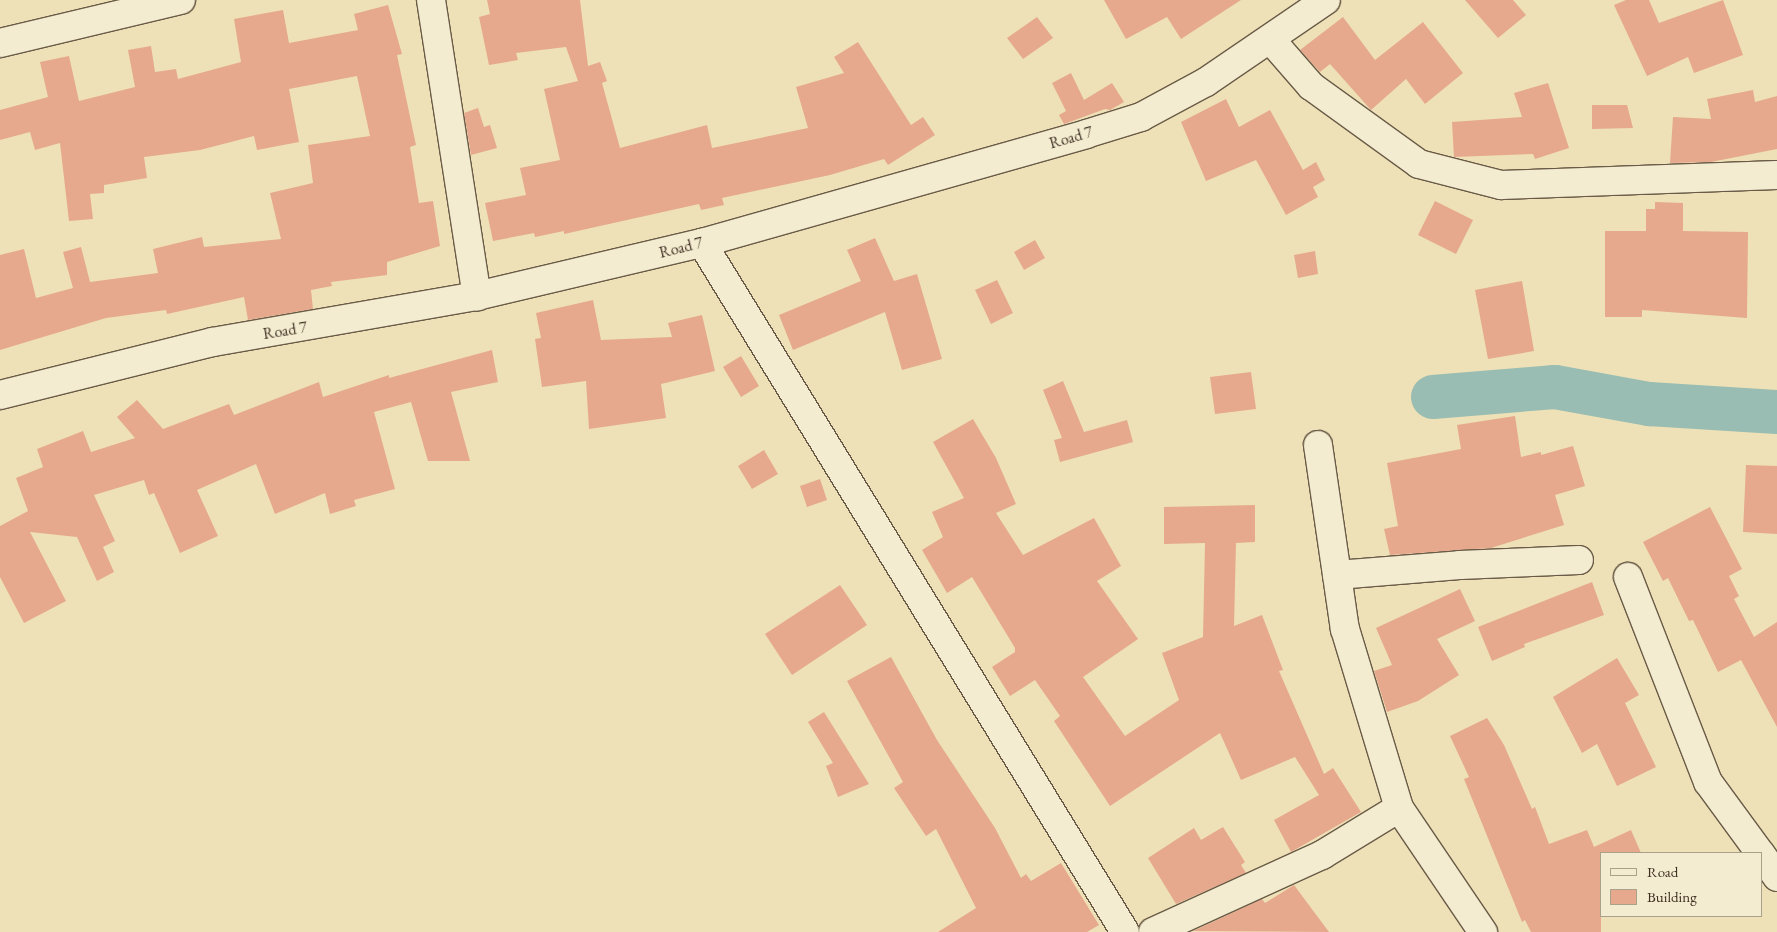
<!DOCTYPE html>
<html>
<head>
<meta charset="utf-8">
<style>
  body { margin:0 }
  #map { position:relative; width:1777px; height:932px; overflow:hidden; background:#eee1b7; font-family:"EB Garamond",serif }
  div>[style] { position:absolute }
  .river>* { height:44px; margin:-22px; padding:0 22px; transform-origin:22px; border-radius:22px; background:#99bdb2 }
  .building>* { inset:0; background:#e6a98d }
  .roads { filter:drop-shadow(1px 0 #695b47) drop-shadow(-1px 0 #695b47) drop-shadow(0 1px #695b47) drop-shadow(0 -1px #695b47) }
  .street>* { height:28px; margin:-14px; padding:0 14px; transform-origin:14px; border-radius:14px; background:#f4ecd0 }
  span { translate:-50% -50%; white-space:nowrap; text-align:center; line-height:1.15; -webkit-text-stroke:4.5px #f4ecd0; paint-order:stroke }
  .street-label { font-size:16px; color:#3d2e22 }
  .legend { position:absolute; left:1600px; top:852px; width:162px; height:65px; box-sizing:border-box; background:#f4ecd0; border:1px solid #aba08a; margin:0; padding:6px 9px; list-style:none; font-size:15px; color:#3d2e22 }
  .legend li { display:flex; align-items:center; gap:10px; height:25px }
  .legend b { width:25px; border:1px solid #aba08a }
</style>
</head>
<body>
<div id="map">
  <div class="river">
    <i style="left:1433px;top:397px;width:122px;rotate:-4.7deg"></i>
    <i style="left:1555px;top:387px;width:96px;rotate:10.3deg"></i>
    <i style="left:1649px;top:404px;width:128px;rotate:3.6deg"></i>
  </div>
  <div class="building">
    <i style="clip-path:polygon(487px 0,580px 0,588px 66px,600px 62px,607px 81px,602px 83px,620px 148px,707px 125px,712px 148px,808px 128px,796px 87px,844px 73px,834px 57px,858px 42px,911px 125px,923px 117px,935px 135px,888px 165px,884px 159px,830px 175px,722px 198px,724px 205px,701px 210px,699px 204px,564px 234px,564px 231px,535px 237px,534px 233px,493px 241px,485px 203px,526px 195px,520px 168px,560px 160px,544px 89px,578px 81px,566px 47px,516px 53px,518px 60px,489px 65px,479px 17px,490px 14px)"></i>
    <i style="clip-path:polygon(1104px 0,1241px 0,1181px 39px,1167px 17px,1126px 39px)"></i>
    <i style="clip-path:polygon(1465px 0,1513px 0,1526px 15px,1498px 38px)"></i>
    <i style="clip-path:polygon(1626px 0,1649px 0,1659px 23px,1723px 0,1743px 55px,1694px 73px,1688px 57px,1647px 76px,1614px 5px)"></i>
    <i style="clip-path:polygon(388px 5px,402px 54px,397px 55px,416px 145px,410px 147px,419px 203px,433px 201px,440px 246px,387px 262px,387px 275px,331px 282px,332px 286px,311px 290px,313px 309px,248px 320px,244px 297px,167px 314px,166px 310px,106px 318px,0 350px,0 255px,24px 249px,36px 298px,73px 288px,63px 252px,81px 247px,90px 282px,158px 273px,153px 249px,202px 237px,204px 247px,281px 239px,270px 193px,313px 183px,308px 145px,370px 136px,357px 76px,289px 89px,299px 142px,257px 150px,254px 136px,200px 150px,144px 157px,147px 178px,104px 185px,104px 193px,90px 194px,93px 219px,69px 221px,60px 143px,35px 150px,30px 132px,0 140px,0 110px,48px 97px,40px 62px,69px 56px,79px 101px,135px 87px,128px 50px,151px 46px,155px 72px,176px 69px,178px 79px,241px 62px,234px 19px,283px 10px,289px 43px,358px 30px,354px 14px)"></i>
    <i style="clip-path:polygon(1037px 17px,1053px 38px,1023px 59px,1007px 38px)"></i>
    <i style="clip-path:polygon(1343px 17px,1375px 60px,1423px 22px,1463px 73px,1425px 104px,1406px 79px,1371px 110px,1330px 64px,1320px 72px,1300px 50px)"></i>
    <i style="clip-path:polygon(1071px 73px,1084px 100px,1112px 83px,1124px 102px,1110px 110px,1105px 109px,1064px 124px,1059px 115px,1066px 111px,1052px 83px)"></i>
    <i style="clip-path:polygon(1548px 83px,1569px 148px,1535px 159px,1533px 154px,1454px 157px,1452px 122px,1522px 117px,1514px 93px)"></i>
    <i style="clip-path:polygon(1753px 90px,1755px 102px,1777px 96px,1777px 149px,1711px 162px,1670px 163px,1673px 117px,1711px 119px,1707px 99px)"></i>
    <i style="clip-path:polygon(1226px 99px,1239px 127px,1270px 110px,1303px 170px,1316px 162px,1325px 180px,1313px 187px,1318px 197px,1286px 215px,1256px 160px,1206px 181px,1181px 122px)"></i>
    <i style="clip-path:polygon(1592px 105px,1627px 105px,1633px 128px,1592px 129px)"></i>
    <i style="clip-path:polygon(478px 108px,484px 127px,490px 125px,497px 148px,471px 155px,464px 113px)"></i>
    <i style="clip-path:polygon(1435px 201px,1473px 220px,1456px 254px,1418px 235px)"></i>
    <i style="clip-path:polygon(1655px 202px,1683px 203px,1683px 231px,1748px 232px,1747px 318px,1642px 310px,1642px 317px,1605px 317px,1605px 231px,1646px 231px,1646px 209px,1655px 209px)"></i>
    <i style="clip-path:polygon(875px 238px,894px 281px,917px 274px,942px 359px,902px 370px,885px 312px,793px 350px,779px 315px,861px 281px,847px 250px)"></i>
    <i style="clip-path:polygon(1035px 240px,1045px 258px,1024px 270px,1014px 252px)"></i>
    <i style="clip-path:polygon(1315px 251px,1318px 274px,1298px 278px,1294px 255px)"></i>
    <i style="clip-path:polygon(997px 280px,1013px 313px,991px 324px,975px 290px)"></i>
    <i style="clip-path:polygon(1522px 281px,1534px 351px,1488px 359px,1475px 290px)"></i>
    <i style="clip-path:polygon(593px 300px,601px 340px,672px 337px,668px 323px,702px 315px,715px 371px,661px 384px,666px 418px,589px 429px,586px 381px,542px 387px,535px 339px,541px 338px,536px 313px)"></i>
    <i style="clip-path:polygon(492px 350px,498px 382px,451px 392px,470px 461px,428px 461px,411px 402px,374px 412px,395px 489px,354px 500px,356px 506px,330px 514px,325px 493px,275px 514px,256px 464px,197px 490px,218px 536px,180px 553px,154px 493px,149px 495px,144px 480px,94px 495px,115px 541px,103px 547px,114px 572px,97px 581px,77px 537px,30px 532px,66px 601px,24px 623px,0 577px,0 526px,28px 511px,16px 478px,43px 467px,37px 449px,83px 431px,91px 452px,135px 438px,117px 417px,137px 400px,163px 429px,229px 404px,234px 415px,319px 382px,323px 397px,389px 375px,389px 378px)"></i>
    <i style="clip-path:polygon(741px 356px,759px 386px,741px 397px,723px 367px)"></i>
    <i style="clip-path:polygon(1251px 372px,1256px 409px,1215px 414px,1210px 377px)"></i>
    <i style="clip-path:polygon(1063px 381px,1084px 432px,1127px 420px,1133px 442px,1060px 462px,1054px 440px,1062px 438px,1043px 390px)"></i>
    <i style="clip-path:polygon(1515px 416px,1521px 457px,1541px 452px,1541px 455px,1573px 446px,1585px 486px,1555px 495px,1564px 525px,1491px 548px,1390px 555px,1384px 529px,1398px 526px,1387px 463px,1461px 449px,1457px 425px)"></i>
    <i style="clip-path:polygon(973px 419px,996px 458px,1016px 504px,996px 513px,1023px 555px,1094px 518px,1121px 566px,1097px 581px,1138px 639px,1083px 677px,1125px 736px,1179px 700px,1162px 653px,1203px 637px,1205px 543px,1164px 544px,1164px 507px,1255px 505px,1255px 542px,1236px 543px,1234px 626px,1262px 615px,1283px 670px,1279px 671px,1324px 774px,1333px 768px,1361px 812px,1291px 852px,1274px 820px,1319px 795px,1295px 757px,1241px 780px,1220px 733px,1110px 806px,1054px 721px,1060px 716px,1035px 680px,1010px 696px,992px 667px,1015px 652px,1015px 648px,972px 577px,947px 593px,922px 550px,943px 537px,932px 512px,964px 498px,933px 442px)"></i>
    <i style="clip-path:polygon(764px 450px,778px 474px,752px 489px,738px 466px)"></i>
    <i style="clip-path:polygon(1746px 465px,1777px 466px,1777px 534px,1743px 532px)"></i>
    <i style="clip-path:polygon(820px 479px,827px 500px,807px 507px,800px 486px)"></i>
    <i style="clip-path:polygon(1710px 507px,1742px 569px,1729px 576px,1739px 596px,1734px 599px,1754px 637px,1777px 622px,1777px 727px,1741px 660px,1718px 672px,1693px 620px,1689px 621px,1668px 578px,1663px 581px,1643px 542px)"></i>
    <i style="clip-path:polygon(1592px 582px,1604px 615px,1524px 644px,1525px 647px,1492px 661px,1478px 627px)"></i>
    <i style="clip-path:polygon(840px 585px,867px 625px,792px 675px,765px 634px)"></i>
    <i style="clip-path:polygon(1460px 589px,1475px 621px,1437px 639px,1459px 675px,1418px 701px,1387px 712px,1374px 671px,1392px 665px,1376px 628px)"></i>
    <i style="clip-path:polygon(891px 657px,937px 740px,995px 828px,1021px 878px,1026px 874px,1031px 881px,1061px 863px,1099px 925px,1087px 932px,938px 932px,976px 908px,936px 829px,926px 836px,894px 788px,903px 782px,847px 681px)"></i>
    <i style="clip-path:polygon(1617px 658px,1639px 695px,1625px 703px,1656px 767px,1617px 786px,1597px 744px,1582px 753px,1553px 697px)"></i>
    <i style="clip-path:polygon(824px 712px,869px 784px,838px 797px,826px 766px,833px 763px,808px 722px)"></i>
    <i style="clip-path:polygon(1487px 718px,1504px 745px,1532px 809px,1535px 807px,1549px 844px,1587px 830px,1594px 847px,1631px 830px,1641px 853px,1601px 853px,1601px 932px,1531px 932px,1525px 920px,1522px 922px,1464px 779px,1469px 777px,1450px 736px)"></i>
    <i style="clip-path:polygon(1223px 827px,1245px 862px,1241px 865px,1246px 873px,1176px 904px,1148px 858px,1194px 828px,1201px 840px)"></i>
    <i style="clip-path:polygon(1294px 885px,1329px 932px,1193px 931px,1262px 899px,1265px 903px)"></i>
  </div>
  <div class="roads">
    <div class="street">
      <i style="left:431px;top:0;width:300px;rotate:81.2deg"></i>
      <i style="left:1271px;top:40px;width:61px;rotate:49deg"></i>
      <i style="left:1311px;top:86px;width:133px;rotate:35.8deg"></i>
      <i style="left:1419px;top:164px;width:85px;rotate:14.4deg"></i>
      <i style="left:1501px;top:185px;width:276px;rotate:-2.1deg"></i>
      <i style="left:0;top:43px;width:186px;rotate:-13.4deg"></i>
      <i style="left:702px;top:243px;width:808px;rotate:58.45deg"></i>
      <i style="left:0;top:395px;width:219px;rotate:-14deg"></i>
      <i style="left:213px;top:342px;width:268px;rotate:-9.9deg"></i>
      <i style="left:477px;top:296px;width:231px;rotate:-13.3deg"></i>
      <i style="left:702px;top:243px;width:399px;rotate:-15.8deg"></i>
      <i style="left:1086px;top:134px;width:58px;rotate:-17.2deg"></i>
      <i style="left:1141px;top:117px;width:74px;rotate:-28.3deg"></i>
      <i style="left:1206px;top:82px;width:145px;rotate:-34.3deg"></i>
      <i style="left:1318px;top:445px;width:186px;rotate:81.7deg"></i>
      <i style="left:1345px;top:629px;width:187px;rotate:73.2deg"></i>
      <i style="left:1399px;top:808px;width:150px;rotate:55.9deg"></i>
      <i style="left:1337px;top:575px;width:123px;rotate:-4.6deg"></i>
      <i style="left:1460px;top:565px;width:119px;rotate:-2.4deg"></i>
      <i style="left:1628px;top:577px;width:220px;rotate:68.7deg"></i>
      <i style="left:1708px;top:782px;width:88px;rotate:53.8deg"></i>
      <i style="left:1761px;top:854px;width:28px;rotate:55deg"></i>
      <i style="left:1153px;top:932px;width:186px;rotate:-24.5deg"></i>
      <i style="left:1322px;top:855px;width:90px;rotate:-31.4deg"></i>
    </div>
  </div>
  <div class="street-label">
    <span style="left:1071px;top:138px;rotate:-16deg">Road 7</span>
    <span style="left:681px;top:248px;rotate:-14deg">Road 7</span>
    <span style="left:285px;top:331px;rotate:-9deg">Road 7</span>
  </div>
  <ul class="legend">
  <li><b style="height:6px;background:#f4ecd0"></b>Road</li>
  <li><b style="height:14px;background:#e6a98d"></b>Building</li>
  </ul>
</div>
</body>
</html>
